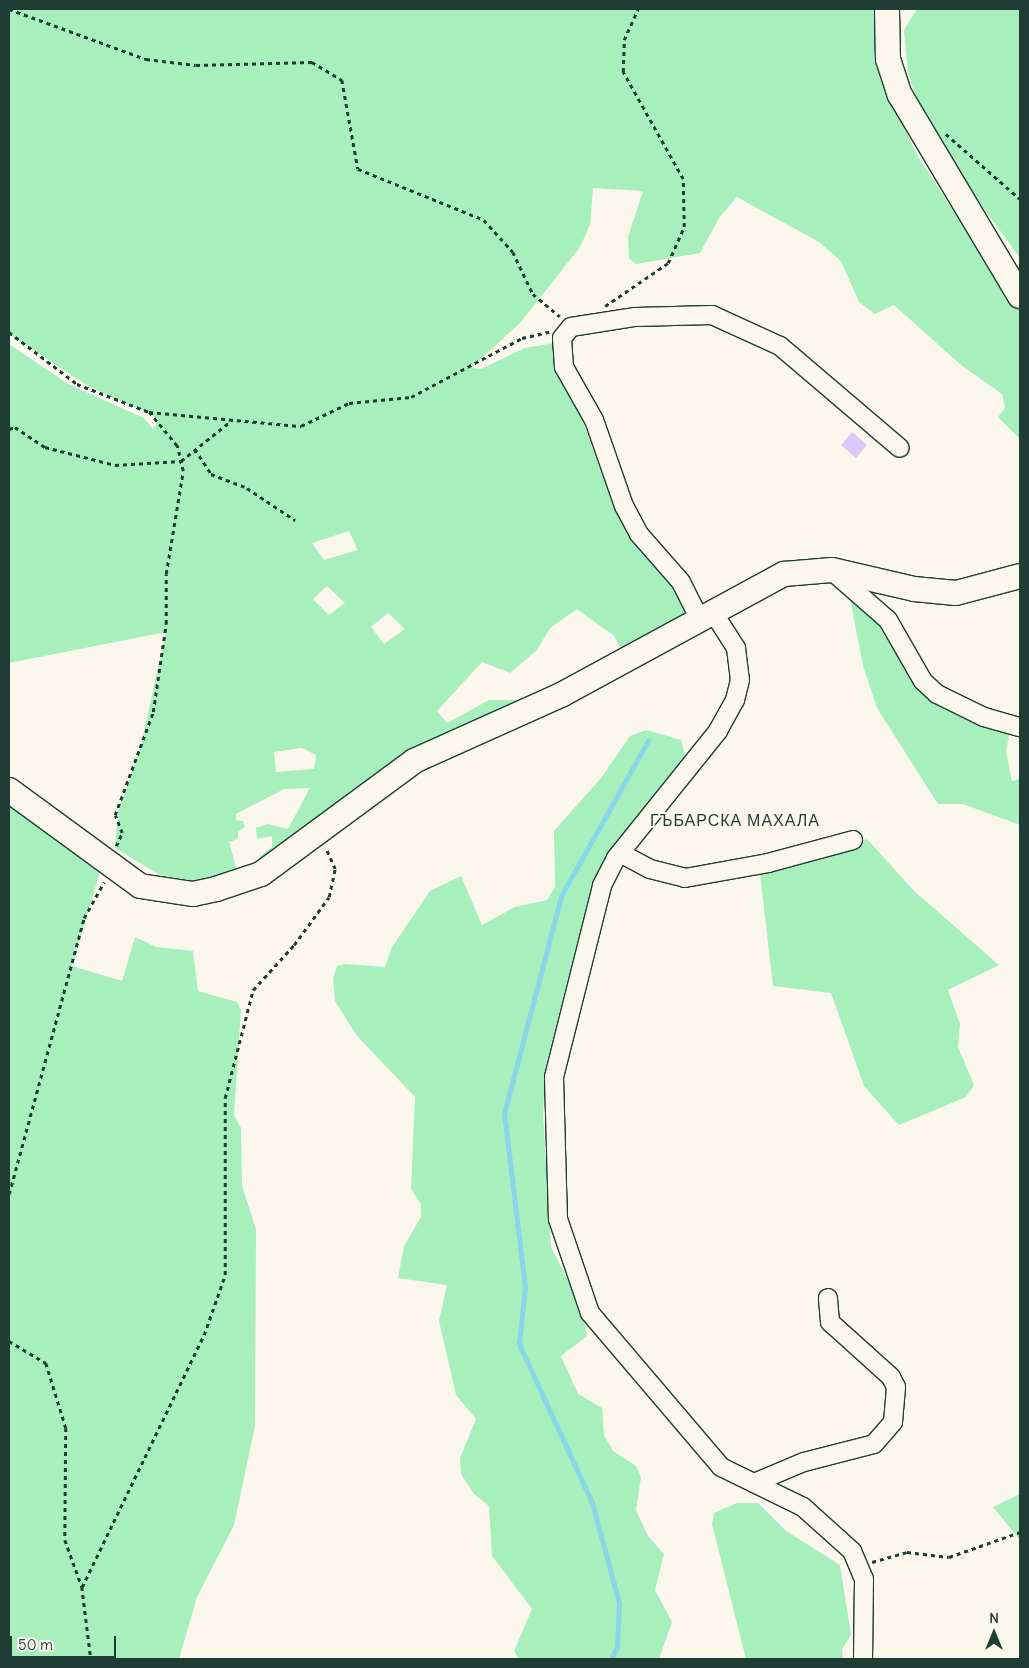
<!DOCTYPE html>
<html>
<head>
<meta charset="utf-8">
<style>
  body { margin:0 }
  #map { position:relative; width:1029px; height:1668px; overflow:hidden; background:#fbf7ec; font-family:Delius,sans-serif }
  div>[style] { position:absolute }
  .green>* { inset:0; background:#a7efbd }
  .stream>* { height:4.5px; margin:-2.25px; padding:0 2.25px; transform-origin:2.25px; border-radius:2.25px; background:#88d6e7 }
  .building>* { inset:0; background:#dacafc }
  .path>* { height:2.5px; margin-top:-1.25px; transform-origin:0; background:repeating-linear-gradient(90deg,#1f3d34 0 4px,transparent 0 8px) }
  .roads { filter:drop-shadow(1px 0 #1f3d34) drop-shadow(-1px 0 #1f3d34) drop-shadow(0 1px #1f3d34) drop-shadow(0 -1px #1f3d34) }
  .street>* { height:18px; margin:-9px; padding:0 9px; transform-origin:9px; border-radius:9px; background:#fbf7ec }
  .secondary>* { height:24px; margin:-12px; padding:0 12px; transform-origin:12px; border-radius:12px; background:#fbf7ec }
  span { translate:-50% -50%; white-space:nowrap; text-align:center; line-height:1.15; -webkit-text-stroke:4px #fbf7ec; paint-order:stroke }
  .neighbourhood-label { font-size:16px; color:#1f3d34; letter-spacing:1px }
  .frame { position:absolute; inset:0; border:10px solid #1f3d34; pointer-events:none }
  .north { position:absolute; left:969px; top:1608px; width:50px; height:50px; -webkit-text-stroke:4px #fbf7ec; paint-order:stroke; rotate:0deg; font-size:14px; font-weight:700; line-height:20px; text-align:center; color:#1f3d34 }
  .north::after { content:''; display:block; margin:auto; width:18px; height:22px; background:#1f3d34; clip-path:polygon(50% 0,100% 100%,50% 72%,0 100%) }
  .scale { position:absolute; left:10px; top:1636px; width:106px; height:22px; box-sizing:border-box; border:2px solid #1f3d34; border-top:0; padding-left:6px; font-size:15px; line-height:18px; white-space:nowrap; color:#1f3d34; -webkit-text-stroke:4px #fbf7ec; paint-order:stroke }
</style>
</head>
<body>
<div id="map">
  <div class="green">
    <i style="clip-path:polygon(evenodd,9px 9px,884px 9px,894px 106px,917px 155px,958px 218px,1020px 294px,1020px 439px,998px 417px,1005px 408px,1002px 394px,961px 365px,894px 305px,875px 314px,859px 302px,841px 261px,819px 242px,737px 197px,719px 218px,700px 253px,636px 264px,629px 258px,628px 237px,643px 191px,593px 188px,590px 225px,580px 247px,521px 322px,471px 368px,481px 369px,525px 348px,554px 343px,613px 504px,640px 550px,698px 613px,622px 652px,614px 636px,577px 609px,550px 628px,537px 650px,510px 673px,482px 662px,437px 711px,447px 723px,489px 700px,528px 700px,260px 866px,259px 857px,272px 847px,272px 836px,257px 839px,256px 828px,268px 824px,288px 829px,310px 788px,284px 789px,236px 814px,236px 820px,243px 821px,245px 827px,238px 832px,238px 839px,229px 842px,238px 873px,195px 881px,160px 875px,115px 848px,118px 813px,141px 745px,166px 632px,9px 663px,9px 344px,68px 384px,144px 418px,153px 429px,159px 419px,88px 386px,9px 334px,9px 9px,349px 531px,358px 550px,324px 560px,312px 543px,349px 531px,9px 9px,327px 586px,345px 603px,329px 615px,313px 599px,327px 586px,9px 9px,388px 613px,405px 629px,384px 644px,371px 627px,388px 613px,9px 9px,302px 748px,316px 755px,314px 769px,276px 772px,274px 752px,302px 748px)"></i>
    <i style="clip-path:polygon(917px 9px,1020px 9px,1020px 258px,927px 131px,908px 73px,904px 30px)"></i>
    <i style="clip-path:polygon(849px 593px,868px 608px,905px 669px,987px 728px,1010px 731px,1006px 751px,1012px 781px,1020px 779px,1020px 825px,963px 804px,938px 804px,877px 708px,863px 666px)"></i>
    <i style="clip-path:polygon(646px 730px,681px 740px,686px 759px,592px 887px,545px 1069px,543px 1115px,551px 1247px,581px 1306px,587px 1336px,561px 1356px,578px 1394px,602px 1408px,604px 1435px,613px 1451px,636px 1466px,641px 1477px,636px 1510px,648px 1536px,664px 1554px,655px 1590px,672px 1622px,659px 1659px,519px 1659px,514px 1651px,532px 1609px,492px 1556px,489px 1506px,474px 1494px,461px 1474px,460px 1458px,476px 1419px,456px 1395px,439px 1321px,447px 1285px,398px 1278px,404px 1246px,421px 1217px,421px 1204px,411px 1189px,415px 1097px,357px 1036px,335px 1001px,333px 978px,337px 966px,345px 964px,385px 967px,392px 947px,430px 891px,461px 876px,482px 925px,515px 907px,547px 900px,555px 887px,554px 831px,601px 778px,630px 736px)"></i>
    <i style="clip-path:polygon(9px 789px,102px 865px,72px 966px,122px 981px,135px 937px,156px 947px,193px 951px,198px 991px,237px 1002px,241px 1010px,234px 1115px,241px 1128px,242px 1186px,256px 1229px,255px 1426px,234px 1525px,197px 1597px,179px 1659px,9px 1659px)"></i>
    <i style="clip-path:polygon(867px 839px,914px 891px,999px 965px,948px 990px,960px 1024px,958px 1047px,974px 1085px,966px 1097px,899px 1125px,864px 1086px,831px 993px,773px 986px,760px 873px,811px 861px)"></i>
    <i style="clip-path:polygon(1020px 1494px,1020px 1540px,993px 1507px)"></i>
    <i style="clip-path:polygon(737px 1503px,758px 1503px,786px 1531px,840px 1565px,851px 1635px,842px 1649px,843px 1659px,746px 1659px,712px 1524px,714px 1513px)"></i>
  </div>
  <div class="stream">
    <i style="left:611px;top:1659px;width:13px;rotate:-63deg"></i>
    <i style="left:617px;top:1647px;width:44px;rotate:-87.4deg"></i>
    <i style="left:619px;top:1603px;width:104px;rotate:-105.1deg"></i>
    <i style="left:592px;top:1503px;width:175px;rotate:-114.7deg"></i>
    <i style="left:519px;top:1344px;width:57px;rotate:-84deg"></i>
    <i style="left:525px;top:1287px;width:174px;rotate:-96.9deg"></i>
    <i style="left:504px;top:1114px;width:225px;rotate:-75.3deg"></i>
    <i style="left:561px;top:896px;width:178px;rotate:-60.7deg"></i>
  </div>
  <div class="building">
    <i style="clip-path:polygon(852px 432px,867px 445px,856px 458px,841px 445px)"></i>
  </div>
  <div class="path">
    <i style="left:9px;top:9px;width:146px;rotate:20.1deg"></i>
    <i style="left:146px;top:59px;width:50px;rotate:6.8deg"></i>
    <i style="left:196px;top:65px;width:116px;rotate:-1.5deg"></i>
    <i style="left:312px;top:62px;width:35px;rotate:31deg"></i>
    <i style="left:342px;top:80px;width:90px;rotate:79.8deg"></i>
    <i style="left:358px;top:169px;width:136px;rotate:22deg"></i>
    <i style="left:484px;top:220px;width:43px;rotate:47.8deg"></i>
    <i style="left:513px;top:252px;width:47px;rotate:64.5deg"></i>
    <i style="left:533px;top:294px;width:35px;rotate:40deg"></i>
    <i style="left:946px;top:134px;width:98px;rotate:41.3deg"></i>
    <i style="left:605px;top:306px;width:76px;rotate:-34.3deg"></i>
    <i style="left:668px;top:263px;width:39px;rotate:-66deg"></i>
    <i style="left:684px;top:227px;width:48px;rotate:-91.2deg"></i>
    <i style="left:683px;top:179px;width:123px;rotate:-119.3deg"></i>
    <i style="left:623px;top:72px;width:32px;rotate:-88deg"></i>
    <i style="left:624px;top:40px;width:34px;rotate:-66deg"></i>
    <i style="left:9px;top:332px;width:86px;rotate:37.4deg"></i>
    <i style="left:77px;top:384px;width:77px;rotate:21.3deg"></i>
    <i style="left:149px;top:412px;width:153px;rotate:5.3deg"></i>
    <i style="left:301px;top:426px;width:53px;rotate:-25.6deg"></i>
    <i style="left:349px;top:403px;width:62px;rotate:-5.5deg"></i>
    <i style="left:411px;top:397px;width:126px;rotate:-28deg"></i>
    <i style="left:522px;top:338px;width:28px;rotate:-13deg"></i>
    <i style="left:9px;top:429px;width:6px;rotate:-18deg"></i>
    <i style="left:15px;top:427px;width:36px;rotate:34deg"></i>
    <i style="left:45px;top:447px;width:72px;rotate:14.4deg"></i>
    <i style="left:115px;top:465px;width:66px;rotate:-3.5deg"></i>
    <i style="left:181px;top:461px;width:65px;rotate:-38.8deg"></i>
    <i style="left:195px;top:449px;width:30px;rotate:57deg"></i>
    <i style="left:211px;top:474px;width:39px;rotate:21deg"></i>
    <i style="left:247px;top:488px;width:58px;rotate:33.7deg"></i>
    <i style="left:116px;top:846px;width:14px;rotate:-65deg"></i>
    <i style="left:122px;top:833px;width:19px;rotate:-111deg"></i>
    <i style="left:115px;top:815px;width:110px;rotate:-69.7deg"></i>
    <i style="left:153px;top:712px;width:89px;rotate:-81.6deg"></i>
    <i style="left:166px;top:624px;width:50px;rotate:-90deg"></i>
    <i style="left:166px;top:574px;width:104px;rotate:-80.6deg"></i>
    <i style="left:183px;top:471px;width:26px;rotate:-103deg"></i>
    <i style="left:177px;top:446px;width:44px;rotate:-129.5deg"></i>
    <i style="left:9px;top:1194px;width:286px;rotate:-74.8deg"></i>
    <i style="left:84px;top:918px;width:41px;rotate:-60.9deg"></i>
    <i style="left:9px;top:1341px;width:43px;rotate:30.7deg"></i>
    <i style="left:46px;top:1363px;width:68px;rotate:72.9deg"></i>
    <i style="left:66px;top:1428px;width:112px;rotate:90.5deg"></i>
    <i style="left:65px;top:1540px;width:50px;rotate:70.1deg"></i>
    <i style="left:82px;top:1587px;width:73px;rotate:82.9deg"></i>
    <i style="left:872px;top:1562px;width:36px;rotate:-16deg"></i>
    <i style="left:907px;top:1552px;width:42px;rotate:6.8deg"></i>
    <i style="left:949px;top:1557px;width:75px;rotate:-19.4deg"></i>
    <i style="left:82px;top:1587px;width:280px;rotate:-64.2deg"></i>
    <i style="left:204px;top:1335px;width:64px;rotate:-70.7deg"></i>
    <i style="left:225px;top:1275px;width:177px;rotate:-90deg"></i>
    <i style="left:225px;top:1098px;width:112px;rotate:-75.5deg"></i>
    <i style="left:253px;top:990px;width:61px;rotate:-47.7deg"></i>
    <i style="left:294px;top:945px;width:59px;rotate:-53.9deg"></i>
    <i style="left:329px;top:897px;width:29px;rotate:-78deg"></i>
    <i style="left:335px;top:869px;width:22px;rotate:-114deg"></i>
  </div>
  <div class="roads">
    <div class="street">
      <i style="left:832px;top:571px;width:74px;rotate:41.2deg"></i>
      <i style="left:888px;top:620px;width:70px;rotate:60.2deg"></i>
      <i style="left:923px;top:681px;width:19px;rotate:43deg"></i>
      <i style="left:937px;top:694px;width:52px;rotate:26.1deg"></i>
      <i style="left:984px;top:717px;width:37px;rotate:16deg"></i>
      <i style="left:713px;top:612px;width:43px;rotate:57.4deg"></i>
      <i style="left:736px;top:648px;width:32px;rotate:83deg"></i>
      <i style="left:740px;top:680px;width:21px;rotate:104deg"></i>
      <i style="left:735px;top:700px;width:35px;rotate:119deg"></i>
      <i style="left:718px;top:731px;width:163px;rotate:128.8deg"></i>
      <i style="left:616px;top:858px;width:31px;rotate:117deg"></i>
      <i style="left:602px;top:886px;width:197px;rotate:104.1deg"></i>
      <i style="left:554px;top:1077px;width:142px;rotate:88.4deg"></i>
      <i style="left:558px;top:1219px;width:99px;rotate:71.2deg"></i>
      <i style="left:590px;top:1313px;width:202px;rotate:49.6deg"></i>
      <i style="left:721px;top:1467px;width:91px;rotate:26deg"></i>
      <i style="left:803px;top:1507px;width:66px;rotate:41.9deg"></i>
      <i style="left:852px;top:1551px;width:30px;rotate:67deg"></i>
      <i style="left:864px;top:1579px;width:80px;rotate:90.7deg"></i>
      <i style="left:699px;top:618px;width:40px;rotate:-116.6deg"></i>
      <i style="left:681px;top:582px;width:64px;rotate:-131.2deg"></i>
      <i style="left:639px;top:534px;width:32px;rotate:-118deg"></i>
      <i style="left:624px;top:506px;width:91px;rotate:-109.2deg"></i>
      <i style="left:594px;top:420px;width:61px;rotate:-119.5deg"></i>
      <i style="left:564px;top:367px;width:29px;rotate:-94deg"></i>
      <i style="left:562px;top:338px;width:14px;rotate:-51deg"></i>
      <i style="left:571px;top:327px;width:65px;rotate:-8.9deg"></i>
      <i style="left:635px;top:317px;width:77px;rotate:-1.5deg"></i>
      <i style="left:712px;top:315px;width:75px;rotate:24.5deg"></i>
      <i style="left:780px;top:346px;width:157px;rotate:40.4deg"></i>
      <i style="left:620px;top:853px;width:34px;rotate:28deg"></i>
      <i style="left:650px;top:869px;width:36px;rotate:14deg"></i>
      <i style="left:685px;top:878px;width:84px;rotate:-10.2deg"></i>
      <i style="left:768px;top:863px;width:88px;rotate:-15.1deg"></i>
      <i style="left:754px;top:1483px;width:54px;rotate:-22.8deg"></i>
      <i style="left:804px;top:1462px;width:72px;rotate:-14.4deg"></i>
      <i style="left:874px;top:1444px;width:29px;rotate:-49deg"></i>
      <i style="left:893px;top:1422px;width:35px;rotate:-85deg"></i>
      <i style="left:896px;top:1387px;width:11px;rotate:-117deg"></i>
      <i style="left:891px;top:1377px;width:82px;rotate:-138deg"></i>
      <i style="left:830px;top:1322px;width:24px;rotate:-95deg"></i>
    </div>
    <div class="secondary">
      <i style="left:887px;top:9px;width:50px;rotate:88.9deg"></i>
      <i style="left:888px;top:59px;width:38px;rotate:72deg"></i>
      <i style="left:900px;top:95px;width:234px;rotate:59.2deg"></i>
      <i style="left:9px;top:790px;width:162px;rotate:36.2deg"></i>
      <i style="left:140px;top:886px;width:54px;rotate:8.6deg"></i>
      <i style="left:193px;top:894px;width:24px;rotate:-12deg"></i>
      <i style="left:216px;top:889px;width:47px;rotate:-18.4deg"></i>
      <i style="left:261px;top:874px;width:190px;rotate:-36.4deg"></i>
      <i style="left:414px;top:761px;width:161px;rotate:-24.2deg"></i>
      <i style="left:561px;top:695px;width:254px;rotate:-28.5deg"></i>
      <i style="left:784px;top:574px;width:48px;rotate:-4.8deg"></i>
      <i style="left:832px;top:570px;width:84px;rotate:13deg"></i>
      <i style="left:914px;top:589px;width:42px;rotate:5.4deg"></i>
      <i style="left:956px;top:593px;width:66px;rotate:-14.9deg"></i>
    </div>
  </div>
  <div class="neighbourhood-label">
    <span style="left:735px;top:820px">ГЪБАРСКА МАХАЛА</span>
  </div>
  <div class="frame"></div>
  <div class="north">N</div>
  <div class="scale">50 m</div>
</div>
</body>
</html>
